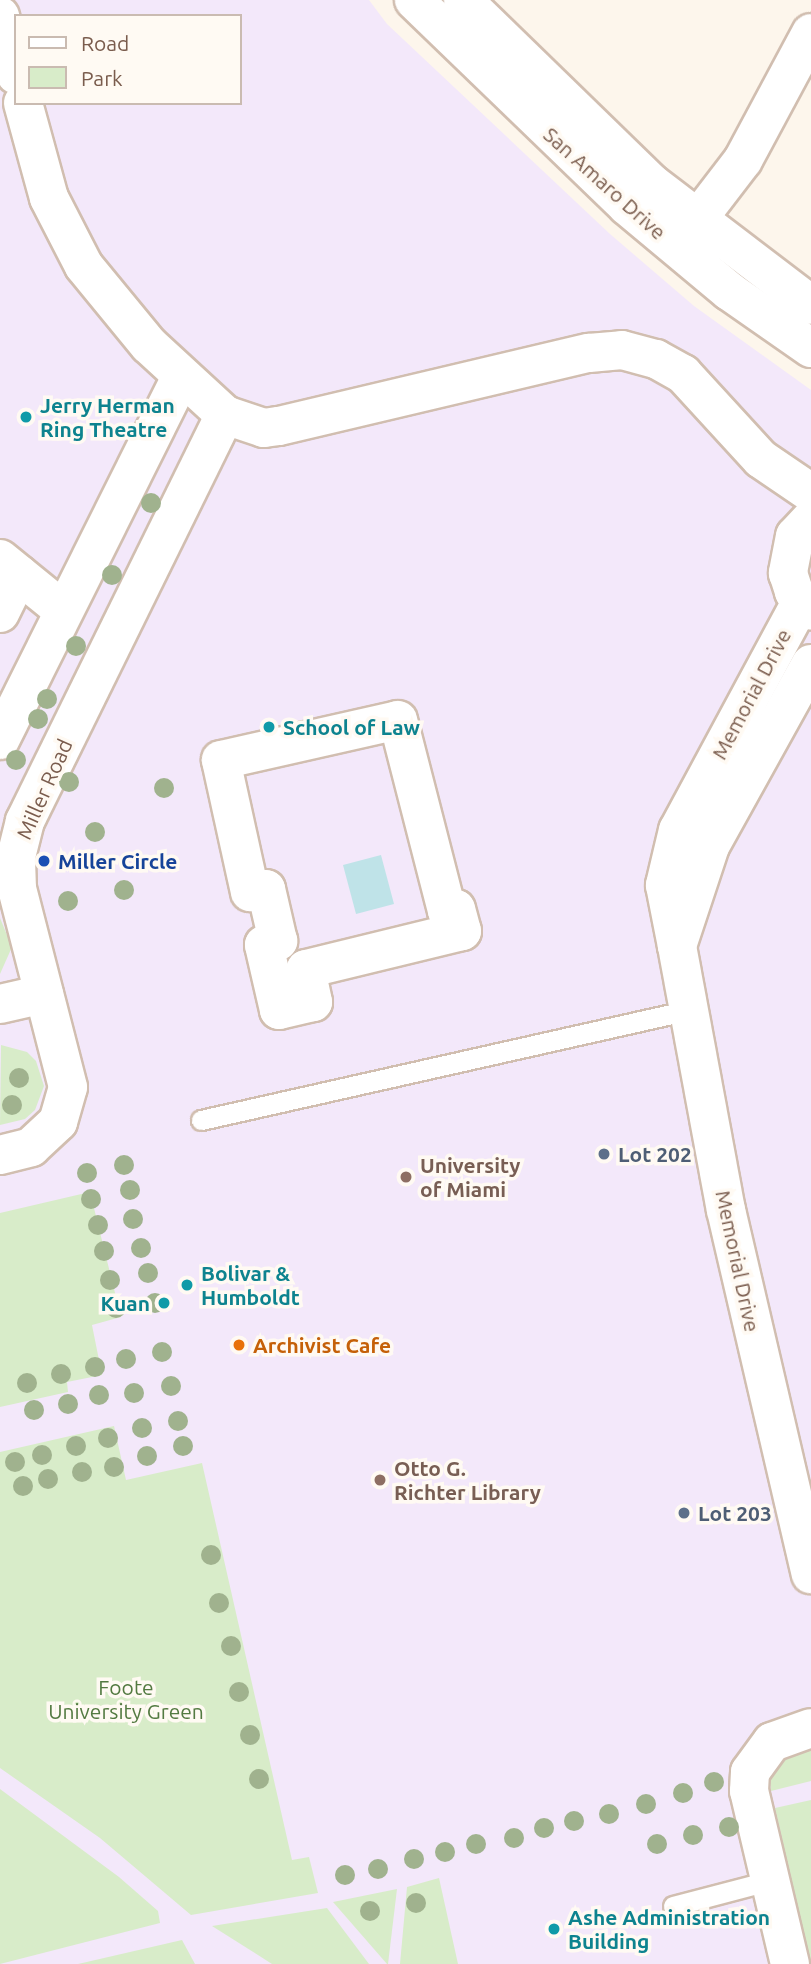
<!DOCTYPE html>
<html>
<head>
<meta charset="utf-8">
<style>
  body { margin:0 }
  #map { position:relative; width:811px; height:1964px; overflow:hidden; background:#fdf6ec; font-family:Ubuntu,sans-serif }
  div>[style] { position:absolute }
  .education>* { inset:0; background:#f3e8fa }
  .green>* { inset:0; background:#d8ecc9 }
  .water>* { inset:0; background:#bfe3e8 }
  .roads { filter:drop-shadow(2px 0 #d1beb0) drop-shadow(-2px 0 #d1beb0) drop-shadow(0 2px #d1beb0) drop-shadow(0 -2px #d1beb0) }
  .lane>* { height:19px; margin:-9.5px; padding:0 9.5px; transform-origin:9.5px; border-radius:9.5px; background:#fff }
  .street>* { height:38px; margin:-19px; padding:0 19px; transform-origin:19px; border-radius:19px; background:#fff }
  .secondary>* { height:38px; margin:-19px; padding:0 19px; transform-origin:19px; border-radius:19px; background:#fff }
  .trees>* { width:20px; height:20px; margin:-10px; border-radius:50%; background:#a0b28e }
  .dots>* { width:19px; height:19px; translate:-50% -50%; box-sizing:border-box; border:4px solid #fffaf3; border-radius:50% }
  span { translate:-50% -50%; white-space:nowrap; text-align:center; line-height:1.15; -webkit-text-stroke:7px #fffaf3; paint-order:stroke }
  .street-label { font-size:21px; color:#7a5c4d }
  .culture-label { font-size:21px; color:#0d838f; font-weight:700 }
  .left { translate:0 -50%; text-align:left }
  .right { translate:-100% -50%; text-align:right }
  .transit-label { font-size:21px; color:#164399; font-weight:700 }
  .service-label { font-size:21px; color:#4e5e75; font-weight:700 }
  .education-label { font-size:21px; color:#785e54; font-weight:700 }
  .food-label { font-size:21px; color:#c56008; font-weight:700 }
  .park-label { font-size:21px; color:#537a41 }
  .legend { position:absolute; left:14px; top:14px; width:228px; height:91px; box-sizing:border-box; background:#fffaf3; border:2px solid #cabbb1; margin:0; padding:9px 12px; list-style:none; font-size:21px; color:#7a5c4d }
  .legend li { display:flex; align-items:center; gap:14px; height:35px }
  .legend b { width:35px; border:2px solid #cabbb1 }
</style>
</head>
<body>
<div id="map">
  <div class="education">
    <i style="clip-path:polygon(evenodd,0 0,369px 0,387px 24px,610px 234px,694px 306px,811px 390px,811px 1964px,0 1964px,0 0,16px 16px,240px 16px,240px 103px,16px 103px,16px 16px)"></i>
  </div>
  <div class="green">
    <i style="clip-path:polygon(0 918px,12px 947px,0 974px)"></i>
    <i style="clip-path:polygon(1px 1045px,27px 1052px,36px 1061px,44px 1086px,35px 1110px,25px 1119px,0 1125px)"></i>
    <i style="clip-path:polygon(90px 1192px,121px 1317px,92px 1325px,102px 1375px,67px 1382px,68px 1392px,0 1407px,0 1213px)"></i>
    <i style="clip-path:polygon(114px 1426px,126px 1480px,202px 1463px,292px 1860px,309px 1857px,318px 1893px,191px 1915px,100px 1838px,0 1768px,0 1452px)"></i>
    <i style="clip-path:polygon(811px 1748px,811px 1781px,771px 1791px,770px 1779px,784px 1756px)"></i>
    <i style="clip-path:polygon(0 1789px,119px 1877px,158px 1911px,160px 1923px,0 1964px)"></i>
    <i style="clip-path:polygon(811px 1800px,811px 1964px,810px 1964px,775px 1808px)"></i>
    <i style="clip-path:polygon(439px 1878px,458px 1964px,400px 1964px,407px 1887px)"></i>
    <i style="clip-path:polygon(397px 1889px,388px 1964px,387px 1964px,333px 1902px)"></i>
    <i style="clip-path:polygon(327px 1908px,369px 1964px,272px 1964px,212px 1926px)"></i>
    <i style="clip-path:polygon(182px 1940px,195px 1964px,78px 1964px)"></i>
  </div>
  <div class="water">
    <i style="clip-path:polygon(381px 855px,394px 904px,356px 914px,343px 865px)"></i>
  </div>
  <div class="roads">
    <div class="lane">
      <i style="left:201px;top:1120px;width:500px;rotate:-12.7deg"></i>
      <i style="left:673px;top:1906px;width:98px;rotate:-14.7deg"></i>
    </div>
    <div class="street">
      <i style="left:0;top:16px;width:61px;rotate:74.8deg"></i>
      <i style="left:23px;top:103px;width:98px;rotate:74.7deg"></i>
      <i style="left:49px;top:198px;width:76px;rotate:62.8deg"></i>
      <i style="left:84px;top:266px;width:102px;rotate:50.6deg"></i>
      <i style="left:149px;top:345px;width:103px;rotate:42.6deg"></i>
      <i style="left:225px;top:415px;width:41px;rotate:18.4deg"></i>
      <i style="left:264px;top:428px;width:15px;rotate:-8deg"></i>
      <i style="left:279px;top:426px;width:318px;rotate:-13.3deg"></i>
      <i style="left:589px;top:353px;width:33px;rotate:-5deg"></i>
      <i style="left:622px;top:350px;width:35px;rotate:15deg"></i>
      <i style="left:656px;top:359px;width:31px;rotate:29deg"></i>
      <i style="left:683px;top:374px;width:115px;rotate:47.5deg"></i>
      <i style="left:761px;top:459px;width:60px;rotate:34.2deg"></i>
      <i style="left:677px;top:246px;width:108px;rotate:-52.5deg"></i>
      <i style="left:743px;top:160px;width:144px;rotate:-61.8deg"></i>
      <i style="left:811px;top:519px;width:23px;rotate:133deg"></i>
      <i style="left:795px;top:536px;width:38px;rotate:101deg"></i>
      <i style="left:788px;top:573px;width:20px;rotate:72deg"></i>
      <i style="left:794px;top:592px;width:25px;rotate:48deg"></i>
      <i style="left:0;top:559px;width:82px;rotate:39.1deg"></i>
      <i style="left:801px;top:602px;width:259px;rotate:118.3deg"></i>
      <i style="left:678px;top:830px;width:57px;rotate:103.3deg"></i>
      <i style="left:665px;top:885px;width:62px;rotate:78.9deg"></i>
      <i style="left:677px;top:946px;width:105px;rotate:-71.7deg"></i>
      <i style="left:710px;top:846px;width:208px;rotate:-61deg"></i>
      <i style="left:0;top:613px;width:43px;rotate:-64deg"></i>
      <i style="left:398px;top:720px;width:197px;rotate:75.6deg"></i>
      <i style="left:447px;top:911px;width:9px;rotate:-13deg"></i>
      <i style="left:456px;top:909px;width:23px;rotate:75deg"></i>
      <i style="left:462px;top:931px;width:161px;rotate:166.3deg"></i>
      <i style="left:306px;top:969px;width:34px;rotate:78deg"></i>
      <i style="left:313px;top:1002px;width:35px;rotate:167deg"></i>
      <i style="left:279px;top:1010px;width:67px;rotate:-103deg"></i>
      <i style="left:264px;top:945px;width:15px;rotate:-16deg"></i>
      <i style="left:278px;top:941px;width:53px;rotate:-103deg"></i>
      <i style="left:266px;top:889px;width:16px;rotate:169deg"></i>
      <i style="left:250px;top:892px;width:135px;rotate:-102.4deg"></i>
      <i style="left:221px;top:760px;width:181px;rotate:-12.7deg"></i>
      <i style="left:0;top:740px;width:406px;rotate:-63.5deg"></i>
      <i style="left:677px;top:946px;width:269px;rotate:79.5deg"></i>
      <i style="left:726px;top:1210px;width:374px;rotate:76.9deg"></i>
      <i style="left:0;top:1004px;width:45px;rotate:-12.8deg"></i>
      <i style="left:0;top:1155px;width:32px;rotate:-14deg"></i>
      <i style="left:31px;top:1147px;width:37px;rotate:-43deg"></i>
      <i style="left:58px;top:1122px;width:36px;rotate:-74deg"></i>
      <i style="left:68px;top:1087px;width:204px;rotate:-104.4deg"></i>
      <i style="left:17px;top:889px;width:32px;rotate:-92deg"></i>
      <i style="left:16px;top:857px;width:37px;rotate:-76deg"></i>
      <i style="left:25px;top:821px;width:453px;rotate:-63.8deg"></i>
      <i style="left:790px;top:1964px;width:178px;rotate:-103.3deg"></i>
      <i style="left:749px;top:1791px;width:19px;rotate:-87deg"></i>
      <i style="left:750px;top:1772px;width:37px;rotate:-54deg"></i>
      <i style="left:772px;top:1742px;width:41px;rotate:-19.7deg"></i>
    </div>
    <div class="secondary">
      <i style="left:414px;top:0;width:296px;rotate:44deg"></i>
      <i style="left:627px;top:206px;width:133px;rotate:39.8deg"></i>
      <i style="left:729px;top:291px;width:100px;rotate:34.8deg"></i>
      <i style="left:463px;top:0;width:262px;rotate:44.2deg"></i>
      <i style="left:651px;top:183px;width:201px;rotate:37.3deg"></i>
    </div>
  </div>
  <div class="trees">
    <i style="left:151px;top:503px"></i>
    <i style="left:112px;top:575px"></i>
    <i style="left:76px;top:646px"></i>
    <i style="left:47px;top:699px"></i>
    <i style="left:38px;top:719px"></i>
    <i style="left:16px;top:760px"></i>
    <i style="left:69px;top:782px"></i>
    <i style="left:164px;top:788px"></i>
    <i style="left:95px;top:832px"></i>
    <i style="left:124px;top:890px"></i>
    <i style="left:68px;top:901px"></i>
    <i style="left:19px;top:1078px"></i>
    <i style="left:12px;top:1105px"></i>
    <i style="left:124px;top:1165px"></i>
    <i style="left:87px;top:1173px"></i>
    <i style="left:130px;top:1190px"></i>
    <i style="left:91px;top:1199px"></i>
    <i style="left:133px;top:1219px"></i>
    <i style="left:98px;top:1225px"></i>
    <i style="left:141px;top:1248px"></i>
    <i style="left:104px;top:1251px"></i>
    <i style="left:148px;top:1273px"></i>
    <i style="left:110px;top:1280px"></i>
    <i style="left:155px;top:1303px"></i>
    <i style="left:116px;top:1308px"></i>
    <i style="left:162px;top:1352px"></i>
    <i style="left:126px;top:1359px"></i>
    <i style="left:95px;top:1367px"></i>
    <i style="left:61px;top:1374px"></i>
    <i style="left:27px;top:1383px"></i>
    <i style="left:171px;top:1386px"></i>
    <i style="left:134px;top:1393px"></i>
    <i style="left:99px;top:1395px"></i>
    <i style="left:68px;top:1404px"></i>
    <i style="left:34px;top:1410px"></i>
    <i style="left:178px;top:1421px"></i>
    <i style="left:142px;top:1428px"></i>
    <i style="left:108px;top:1438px"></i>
    <i style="left:76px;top:1446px"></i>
    <i style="left:183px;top:1446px"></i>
    <i style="left:42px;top:1455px"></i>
    <i style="left:147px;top:1456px"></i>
    <i style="left:15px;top:1462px"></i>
    <i style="left:114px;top:1467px"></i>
    <i style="left:82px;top:1472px"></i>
    <i style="left:48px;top:1479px"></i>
    <i style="left:23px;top:1486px"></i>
    <i style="left:211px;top:1555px"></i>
    <i style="left:219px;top:1603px"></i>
    <i style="left:231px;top:1646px"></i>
    <i style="left:239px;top:1692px"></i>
    <i style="left:250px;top:1735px"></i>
    <i style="left:259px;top:1779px"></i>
    <i style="left:714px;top:1782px"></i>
    <i style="left:683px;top:1793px"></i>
    <i style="left:646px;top:1804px"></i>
    <i style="left:609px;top:1814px"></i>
    <i style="left:574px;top:1821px"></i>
    <i style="left:729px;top:1827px"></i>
    <i style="left:544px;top:1828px"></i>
    <i style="left:693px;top:1835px"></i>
    <i style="left:514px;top:1838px"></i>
    <i style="left:476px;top:1844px"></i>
    <i style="left:657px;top:1844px"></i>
    <i style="left:445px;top:1852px"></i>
    <i style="left:414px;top:1859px"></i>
    <i style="left:378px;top:1869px"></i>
    <i style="left:345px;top:1875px"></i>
    <i style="left:416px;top:1903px"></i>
    <i style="left:370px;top:1911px"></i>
  </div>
  <div class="dots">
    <i style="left:26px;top:417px;background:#0f9aa8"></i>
    <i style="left:269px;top:727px;background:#0f9aa8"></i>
    <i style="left:44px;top:861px;background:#1a4fb4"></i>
    <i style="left:604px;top:1154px;background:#5c6f8a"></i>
    <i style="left:406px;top:1177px;background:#8d6e63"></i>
    <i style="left:187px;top:1285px;background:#0f9aa8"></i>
    <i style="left:164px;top:1303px;background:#0f9aa8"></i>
    <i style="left:239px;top:1345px;background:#e8710a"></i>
    <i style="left:380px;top:1480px;background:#8d6e63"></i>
    <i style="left:684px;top:1513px;background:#5c6f8a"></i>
    <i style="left:554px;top:1929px;background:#0f9aa8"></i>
  </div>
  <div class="street-label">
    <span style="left:605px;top:183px;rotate:42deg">San Amaro Drive</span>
    <span style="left:751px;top:694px;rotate:-62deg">Memorial Drive</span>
    <span style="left:44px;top:789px;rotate:-66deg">Miller Road</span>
    <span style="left:738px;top:1261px;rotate:78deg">Memorial Drive</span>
  </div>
  <div class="culture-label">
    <span class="left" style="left:40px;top:417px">Jerry Herman<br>Ring Theatre</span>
    <span class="left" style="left:283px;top:727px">School of Law</span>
    <span class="left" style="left:201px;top:1285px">Bolivar &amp;<br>Humboldt</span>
    <span class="right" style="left:150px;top:1303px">Kuan</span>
    <span class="left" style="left:568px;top:1929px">Ashe Administration<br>Building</span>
  </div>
  <div class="transit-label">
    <span class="left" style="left:58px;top:861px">Miller Circle</span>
  </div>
  <div class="service-label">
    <span class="left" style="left:618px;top:1154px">Lot 202</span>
    <span class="left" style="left:698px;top:1513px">Lot 203</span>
  </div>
  <div class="education-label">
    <span class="left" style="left:420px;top:1177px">University<br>of Miami</span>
    <span class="left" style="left:394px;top:1480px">Otto G.<br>Richter Library</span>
  </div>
  <div class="food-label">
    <span class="left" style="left:253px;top:1345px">Archivist Cafe</span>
  </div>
  <div class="park-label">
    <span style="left:126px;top:1699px">Foote<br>University Green</span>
  </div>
  <ul class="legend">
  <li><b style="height:9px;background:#fff"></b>Road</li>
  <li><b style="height:19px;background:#d8ecc9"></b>Park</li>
  </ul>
</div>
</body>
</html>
